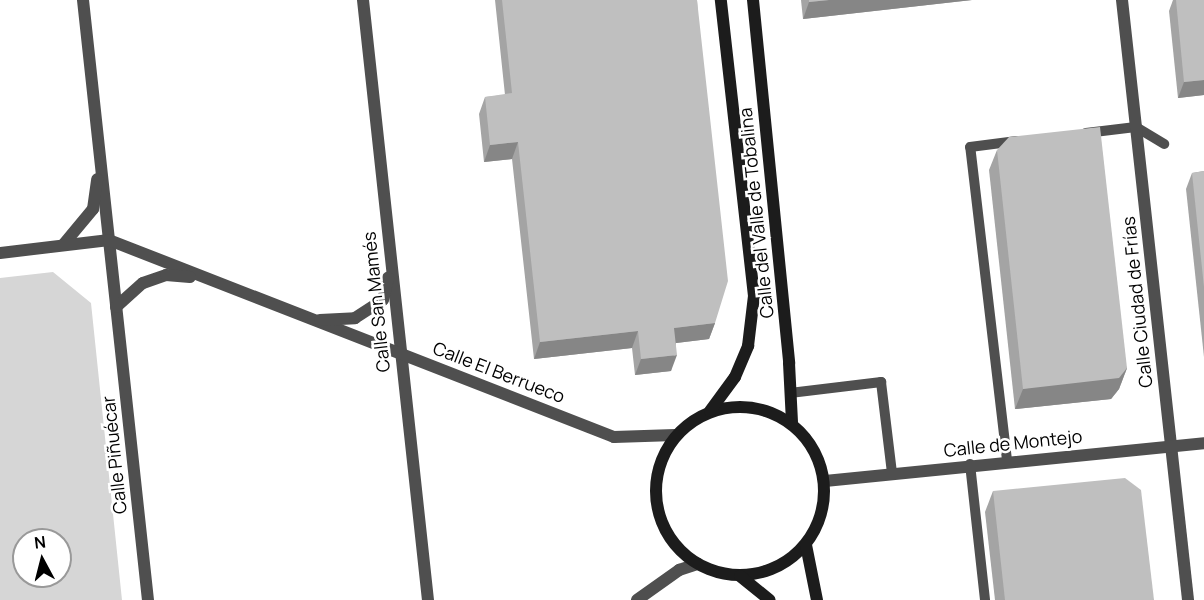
<!DOCTYPE html>
<html>
<head>
<meta charset="utf-8">
<style>
  body { margin:0 }
  #map { position:relative; width:1204px; height:600px; overflow:hidden; background:#fff; font-family:Manrope,sans-serif }
  div>[style] { position:absolute }
  .green>* { inset:0; background:#d6d6d6 }
  .service>* { height:10px; margin:-5px; padding:0 5px; transform-origin:5px; border-radius:5px; background:#4f4f4f }
  .minor>* { height:12px; margin:-6px; padding:0 6px; transform-origin:6px; border-radius:6px; background:#4f4f4f }
  .secondary>* { height:12px; margin:-6px; padding:0 6px; transform-origin:6px; border-radius:6px; background:#1c1c1c }
  .secondary>.ring { margin:-6px; padding:0; box-sizing:content-box; background:none; border:12px solid #1c1c1c; border-radius:50% }
  .wall>* { inset:0; background:#a4a4a4 }
  .shaded-wall>* { inset:0; background:#868686 }
  .building>* { inset:0; background:#bfbfbf }
  span { translate:-50% -50%; white-space:nowrap; text-align:center; line-height:1.15; -webkit-text-stroke:5px #fff; paint-order:stroke }
  .street-label { font-size:18px; color:#000 }
  .north { position:absolute; left:12px; top:528px; width:60px; height:60px; box-sizing:border-box; background:#fff; border:2px solid #999; border-radius:50%; rotate:353deg; font-size:16px; font-weight:700; line-height:24px; text-align:center; color:#000 }
  .north::after { content:''; display:block; margin:auto; width:21px; height:27px; background:#000; clip-path:polygon(50% 0,100% 100%,50% 72%,0 100%) }
</style>
</head>
<body>
<div id="map">
  <div class="green">
    <i style="clip-path:polygon(evenodd,53px 272px,91px 303px,122px 600px,0 600px,0 278px,53px 272px,24px 540px,60px 540px,60px 576px,24px 576px,24px 540px)"></i>
  </div>
  <div class="service">
    <i style="left:1086px;top:133px;width:50px;rotate:-6.8deg"></i>
    <i style="left:1136px;top:127px;width:33px;rotate:31deg"></i>
    <i style="left:790px;top:393px;width:92px;rotate:-6.9deg"></i>
    <i style="left:881px;top:382px;width:92px;rotate:83.1deg"></i>
    <i style="left:1007px;top:460px;width:315px;rotate:-96.7deg"></i>
    <i style="left:970px;top:147px;width:47px;rotate:-7.3deg"></i>
    <i style="left:970px;top:464px;width:137px;rotate:83.7deg"></i>
  </div>
  <div class="minor">
    <i style="left:83px;top:0;width:604px;rotate:83.82deg"></i>
    <i style="left:363px;top:0;width:604px;rotate:83.82deg"></i>
    <i style="left:1122px;top:0;width:604px;rotate:83.72deg"></i>
    <i style="left:63px;top:245px;width:47px;rotate:-50.2deg"></i>
    <i style="left:93px;top:209px;width:30px;rotate:-82deg"></i>
    <i style="left:0;top:253px;width:110px;rotate:-6.8deg"></i>
    <i style="left:109px;top:240px;width:542px;rotate:21.31deg"></i>
    <i style="left:614px;top:437px;width:61px;rotate:-1.9deg"></i>
    <i style="left:116px;top:307px;width:36px;rotate:-42deg"></i>
    <i style="left:143px;top:283px;width:24px;rotate:-19deg"></i>
    <i style="left:166px;top:275px;width:24px;rotate:5deg"></i>
    <i style="left:320px;top:320px;width:35px;rotate:-3deg"></i>
    <i style="left:355px;top:318px;width:33px;rotate:-33deg"></i>
    <i style="left:383px;top:300px;width:23px;rotate:-77deg"></i>
    <i style="left:825px;top:481px;width:381px;rotate:-5.7deg"></i>
    <i style="left:637px;top:600px;width:52px;rotate:-35.5deg"></i>
    <i style="left:679px;top:570px;width:20px;rotate:-18deg"></i>
  </div>
  <div class="secondary">
    <i style="left:753px;top:0;width:365px;rotate:84.3deg"></i>
    <i style="left:789px;top:363px;width:59px;rotate:87.1deg"></i>
    <i class="ring" style="left:656px;top:407px;width:156px;height:156px"></i>
    <i style="left:710px;top:411px;width:42px;rotate:-53.7deg"></i>
    <i style="left:735px;top:377px;width:34px;rotate:-67deg"></i>
    <i style="left:748px;top:346px;width:50px;rotate:-83.2deg"></i>
    <i style="left:754px;top:296px;width:298px;rotate:-96.4deg"></i>
    <i style="left:806px;top:545px;width:56px;rotate:78.7deg"></i>
    <i style="left:740px;top:576px;width:38px;rotate:39deg"></i>
  </div>
  <div class="wall">
    <i style="clip-path:polygon(495px 0,697px 0,715px 323px,709px 339px,676px 343px,671px 371px,635px 375px,632px 348px,534px 359px,512px 159px,484px 162px,479px 114px,485px 97px,505px 95px)"></i>
    <i style="clip-path:polygon(801px 0,972px 0,803px 19px)"></i>
    <i style="clip-path:polygon(1173px 0,1204px 0,1204px 95px,1178px 98px,1169px 11px)"></i>
    <i style="clip-path:polygon(997px 150px,1127px 368px,1119px 389px,1111px 399px,1015px 409px,989px 170px)"></i>
    <i style="clip-path:polygon(1204px 171px,1204px 357px,1186px 189px,1192px 173px)"></i>
    <i style="clip-path:polygon(993px 491px,1154px 600px,995px 600px,985px 512px)"></i>
  </div>
  <div class="shaded-wall">
    <i style="clip-path:polygon(829px 0,972px 0,803px 19px,809px 2px)"></i>
    <i style="clip-path:polygon(1204px 80px,1204px 95px,1178px 98px,1184px 82px)"></i>
    <i style="clip-path:polygon(518px 142px,512px 159px,484px 162px,490px 145px)"></i>
    <i style="clip-path:polygon(715px 323px,709px 339px,668px 344px,674px 328px)"></i>
    <i style="clip-path:polygon(638px 331px,632px 348px,534px 359px,540px 342px)"></i>
    <i style="clip-path:polygon(677px 355px,671px 371px,635px 375px,641px 359px)"></i>
    <i style="clip-path:polygon(1127px 368px,1119px 389px,1111px 399px,1015px 409px,1023px 389px)"></i>
  </div>
  <div class="building">
    <i style="clip-path:polygon(502px 0,697px 0,728px 281px,715px 323px,674px 328px,677px 355px,641px 359px,638px 331px,540px 342px,518px 142px,490px 145px,485px 97px,512px 93px)"></i>
    <i style="clip-path:polygon(809px 0,829px 0,809px 2px)"></i>
    <i style="clip-path:polygon(1176px 0,1204px 0,1204px 80px,1184px 82px)"></i>
    <i style="clip-path:polygon(1100px 127px,1127px 368px,1119px 378px,1023px 389px,997px 150px,1009px 137px)"></i>
    <i style="clip-path:polygon(1204px 171px,1204px 287px,1192px 173px)"></i>
    <i style="clip-path:polygon(1125px 478px,1141px 490px,1154px 600px,1005px 600px,993px 491px)"></i>
  </div>
  <div class="street-label">
    <span style="left:756px;top:213px;rotate:-96deg">Calle del Valle de Tobalina</span>
    <span style="left:376px;top:302px;rotate:-96deg">Calle San Mamés</span>
    <span style="left:1137px;top:302px;rotate:-96deg">Calle Ciudad de Frías</span>
    <span style="left:499px;top:372px;rotate:21deg">Calle El Berrueco</span>
    <span style="left:1013px;top:443px;rotate:-6deg">Calle de Montejo</span>
    <span style="left:114px;top:455px;rotate:-96deg">Calle Piñuécar</span>
  </div>
  <div class="north">N</div>
</div>
</body>
</html>
